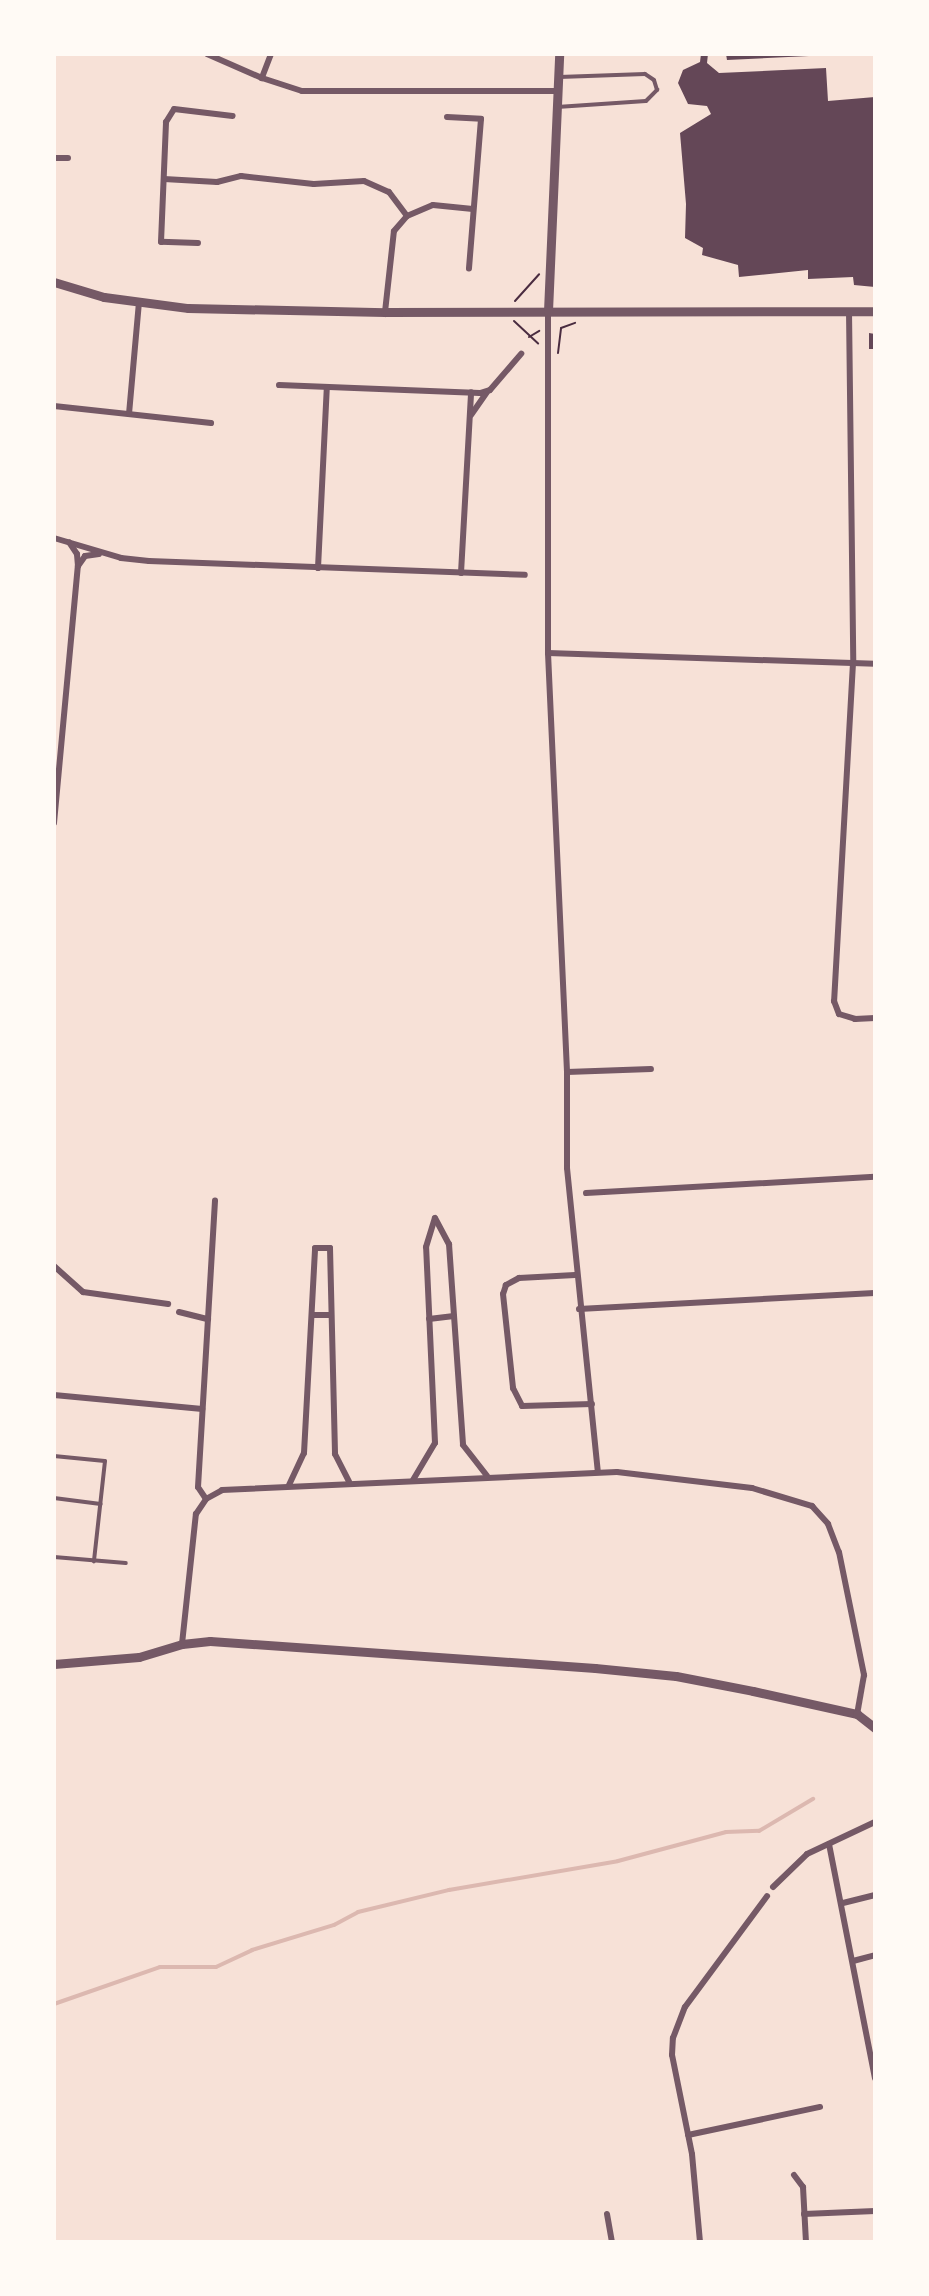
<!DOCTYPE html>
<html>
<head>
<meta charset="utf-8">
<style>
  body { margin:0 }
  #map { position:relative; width:929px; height:2296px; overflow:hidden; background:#f7e1d7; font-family:"Fira Sans Condensed",sans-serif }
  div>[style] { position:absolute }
  .stream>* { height:4px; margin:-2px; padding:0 2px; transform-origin:2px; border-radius:2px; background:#dcb8b0 }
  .building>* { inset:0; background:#644757 }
  .path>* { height:2px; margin:-1px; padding:0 1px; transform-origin:1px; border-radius:1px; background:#4a2c40 }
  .service>* { height:4px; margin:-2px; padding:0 2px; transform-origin:2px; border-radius:2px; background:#755966 }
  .minor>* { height:6px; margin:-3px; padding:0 3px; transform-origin:3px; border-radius:3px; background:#755966 }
  .tertiary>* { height:9px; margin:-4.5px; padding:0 4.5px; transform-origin:4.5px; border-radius:4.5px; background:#755966 }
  span { translate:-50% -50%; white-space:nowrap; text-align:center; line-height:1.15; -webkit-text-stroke:6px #fffaf5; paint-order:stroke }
  .frame { position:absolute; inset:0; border:56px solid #fffaf5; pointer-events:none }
</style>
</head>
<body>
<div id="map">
  <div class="stream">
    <i style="left:54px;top:2004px;width:112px;rotate:-19.2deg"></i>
    <i style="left:160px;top:1967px;width:56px"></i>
    <i style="left:216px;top:1967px;width:40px;rotate:-25deg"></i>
    <i style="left:252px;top:1950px;width:86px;rotate:-17deg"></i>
    <i style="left:334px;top:1925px;width:27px;rotate:-28deg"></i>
    <i style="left:358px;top:1912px;width:94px;rotate:-13.6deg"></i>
    <i style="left:449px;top:1890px;width:171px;rotate:-9.7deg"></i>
    <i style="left:618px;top:1861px;width:112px;rotate:-15deg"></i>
    <i style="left:726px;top:1832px;width:33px;rotate:-2deg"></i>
    <i style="left:759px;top:1831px;width:63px;rotate:-30.7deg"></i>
  </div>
  <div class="building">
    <i style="clip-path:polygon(701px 54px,708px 54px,707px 63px,719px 73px,826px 68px,828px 101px,875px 97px,875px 287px,854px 285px,853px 277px,808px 279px,808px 270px,739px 277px,738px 265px,702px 255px,703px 248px,685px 238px,686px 204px,680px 133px,711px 114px,707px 106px,688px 104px,678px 83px,683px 70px,700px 62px)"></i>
    <i style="clip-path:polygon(726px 54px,809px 54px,809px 56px,727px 60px)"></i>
    <i style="clip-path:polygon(869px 333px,875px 334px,875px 349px,869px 349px)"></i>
  </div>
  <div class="path">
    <i style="left:515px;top:301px;width:36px;rotate:-48deg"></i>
    <i style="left:514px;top:321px;width:33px;rotate:43deg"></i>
    <i style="left:529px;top:337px;width:12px;rotate:-31deg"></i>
    <i style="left:558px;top:353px;width:25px;rotate:-83deg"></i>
    <i style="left:561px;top:328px;width:15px;rotate:-20deg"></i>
  </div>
  <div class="service">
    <i style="left:557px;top:107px;width:89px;rotate:-3.9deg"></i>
    <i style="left:646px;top:101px;width:16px;rotate:-45deg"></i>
    <i style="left:657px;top:90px;width:10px;rotate:-107deg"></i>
    <i style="left:654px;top:80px;width:11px;rotate:-146deg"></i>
    <i style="left:645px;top:74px;width:86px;rotate:178deg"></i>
    <i style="left:54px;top:1456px;width:51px;rotate:5.6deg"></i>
    <i style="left:105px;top:1461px;width:101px;rotate:96.3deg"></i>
    <i style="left:54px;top:1498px;width:47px;rotate:7.3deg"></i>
    <i style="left:54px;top:1557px;width:72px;rotate:4.8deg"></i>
  </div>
  <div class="minor">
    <i style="left:207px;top:54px;width:60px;rotate:23.6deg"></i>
    <i style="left:271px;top:54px;width:26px;rotate:111deg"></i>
    <i style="left:262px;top:78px;width:42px;rotate:18deg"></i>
    <i style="left:302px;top:91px;width:255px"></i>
    <i style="left:447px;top:117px;width:34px;rotate:3deg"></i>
    <i style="left:481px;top:119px;width:150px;rotate:94.6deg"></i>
    <i style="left:54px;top:158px;width:14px"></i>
    <i style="left:164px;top:179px;width:53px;rotate:3.2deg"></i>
    <i style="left:217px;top:182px;width:25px;rotate:-14deg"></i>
    <i style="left:241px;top:176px;width:73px;rotate:6.3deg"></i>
    <i style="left:314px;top:184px;width:50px;rotate:-3.4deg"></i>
    <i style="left:364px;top:181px;width:27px;rotate:24deg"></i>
    <i style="left:389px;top:192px;width:30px;rotate:53deg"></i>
    <i style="left:198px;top:243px;width:37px;rotate:-178deg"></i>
    <i style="left:161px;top:242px;width:120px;rotate:-87.6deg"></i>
    <i style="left:166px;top:122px;width:15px;rotate:-58deg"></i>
    <i style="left:174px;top:109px;width:59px;rotate:6.8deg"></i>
    <i style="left:548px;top:311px;width:342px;rotate:90deg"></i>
    <i style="left:548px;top:653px;width:419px;rotate:87.4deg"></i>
    <i style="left:567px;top:1072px;width:96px;rotate:90deg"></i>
    <i style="left:567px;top:1168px;width:305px;rotate:84.2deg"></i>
    <i style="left:849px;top:311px;width:352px;rotate:89.3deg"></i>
    <i style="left:853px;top:663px;width:339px;rotate:93.2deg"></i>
    <i style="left:834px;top:1001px;width:14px;rotate:69deg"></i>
    <i style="left:839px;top:1014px;width:17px;rotate:17deg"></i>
    <i style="left:855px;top:1019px;width:20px;rotate:-3deg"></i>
    <i style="left:385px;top:312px;width:81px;rotate:-83.7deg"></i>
    <i style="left:394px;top:231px;width:20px;rotate:-49deg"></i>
    <i style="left:407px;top:216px;width:28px;rotate:-23deg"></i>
    <i style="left:433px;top:205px;width:40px;rotate:5.7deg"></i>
    <i style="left:279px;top:385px;width:201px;rotate:2.3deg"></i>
    <i style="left:480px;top:393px;width:10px;rotate:-17deg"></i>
    <i style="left:490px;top:390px;width:48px;rotate:-49.3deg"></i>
    <i style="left:54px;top:406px;width:158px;rotate:6.2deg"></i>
    <i style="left:129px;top:414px;width:111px;rotate:-84.9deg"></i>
    <i style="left:471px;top:415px;width:28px;rotate:-55deg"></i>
    <i style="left:54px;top:538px;width:70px;rotate:16.6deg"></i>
    <i style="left:121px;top:558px;width:28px;rotate:6deg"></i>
    <i style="left:149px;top:561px;width:376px;rotate:2.1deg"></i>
    <i style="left:78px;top:566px;width:12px;rotate:-55deg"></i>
    <i style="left:85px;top:556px;width:14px;rotate:-8deg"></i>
    <i style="left:318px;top:568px;width:181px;rotate:-87.2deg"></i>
    <i style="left:461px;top:573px;width:181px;rotate:-86.8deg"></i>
    <i style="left:548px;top:653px;width:327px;rotate:1.9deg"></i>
    <i style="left:54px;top:823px;width:258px;rotate:-84.7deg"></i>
    <i style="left:78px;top:566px;width:12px;rotate:-95deg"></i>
    <i style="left:77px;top:554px;width:14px;rotate:-124deg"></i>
    <i style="left:567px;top:1072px;width:84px;rotate:-2deg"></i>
    <i style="left:586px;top:1193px;width:289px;rotate:-3.2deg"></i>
    <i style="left:54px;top:1266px;width:39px;rotate:42deg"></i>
    <i style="left:83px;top:1292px;width:86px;rotate:8deg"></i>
    <i style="left:575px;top:1275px;width:56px;rotate:176.9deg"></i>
    <i style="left:519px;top:1278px;width:15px;rotate:152deg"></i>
    <i style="left:506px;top:1285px;width:9px;rotate:108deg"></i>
    <i style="left:503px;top:1294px;width:95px;rotate:83.9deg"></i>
    <i style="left:513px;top:1388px;width:20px;rotate:63deg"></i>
    <i style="left:522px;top:1406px;width:70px;rotate:-1.6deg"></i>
    <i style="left:579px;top:1309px;width:296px;rotate:-3.1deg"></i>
    <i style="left:179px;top:1312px;width:30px;rotate:14deg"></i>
    <i style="left:312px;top:1315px;width:19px"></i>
    <i style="left:429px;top:1319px;width:25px;rotate:-7deg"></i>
    <i style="left:54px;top:1395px;width:149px;rotate:5.4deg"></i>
    <i style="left:413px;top:1480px;width:43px;rotate:-59.3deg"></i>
    <i style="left:435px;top:1443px;width:196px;rotate:-92.6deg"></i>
    <i style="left:426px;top:1247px;width:30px;rotate:-73deg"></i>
    <i style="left:435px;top:1218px;width:30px;rotate:62deg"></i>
    <i style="left:449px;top:1244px;width:201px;rotate:86deg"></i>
    <i style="left:463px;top:1445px;width:39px;rotate:52deg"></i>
    <i style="left:289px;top:1485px;width:35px;rotate:-65deg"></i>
    <i style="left:304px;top:1453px;width:205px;rotate:-86.9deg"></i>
    <i style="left:315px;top:1248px;width:15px"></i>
    <i style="left:330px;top:1248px;width:206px;rotate:88.6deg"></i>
    <i style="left:335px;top:1454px;width:31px;rotate:63deg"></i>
    <i style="left:206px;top:1499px;width:14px;rotate:-124deg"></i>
    <i style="left:198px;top:1487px;width:287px;rotate:-86.6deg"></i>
    <i style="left:182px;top:1644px;width:131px;rotate:-83.9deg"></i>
    <i style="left:196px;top:1514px;width:18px;rotate:-56deg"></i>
    <i style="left:206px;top:1499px;width:18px;rotate:-29deg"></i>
    <i style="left:222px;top:1490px;width:395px;rotate:-2.6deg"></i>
    <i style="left:617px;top:1472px;width:136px;rotate:6.8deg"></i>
    <i style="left:752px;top:1488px;width:63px;rotate:16.7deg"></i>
    <i style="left:812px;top:1506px;width:24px;rotate:48deg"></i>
    <i style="left:828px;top:1524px;width:30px;rotate:69deg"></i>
    <i style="left:839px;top:1552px;width:126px;rotate:78.5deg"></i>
    <i style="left:864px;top:1675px;width:40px;rotate:100deg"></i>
    <i style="left:829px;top:1844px;width:239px;rotate:78.9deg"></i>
    <i style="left:773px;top:1887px;width:47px;rotate:-44.1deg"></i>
    <i style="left:807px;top:1854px;width:75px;rotate:-25.2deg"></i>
    <i style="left:843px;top:1903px;width:33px;rotate:-14deg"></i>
    <i style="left:853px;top:1961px;width:23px;rotate:-15deg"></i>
    <i style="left:688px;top:2135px;width:135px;rotate:-12deg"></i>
    <i style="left:794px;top:2175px;width:15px;rotate:53deg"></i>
    <i style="left:803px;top:2187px;width:55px;rotate:86.9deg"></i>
    <i style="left:607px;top:2214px;width:28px;rotate:80deg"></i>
    <i style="left:804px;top:2214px;width:71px;rotate:-2.4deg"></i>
    <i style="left:700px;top:2242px;width:88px;rotate:-95.2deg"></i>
    <i style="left:692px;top:2154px;width:101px;rotate:-101.4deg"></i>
    <i style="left:672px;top:2055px;width:17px;rotate:-87deg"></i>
    <i style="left:673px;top:2038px;width:33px;rotate:-69deg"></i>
    <i style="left:685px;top:2007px;width:138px;rotate:-53.5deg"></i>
  </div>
  <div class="tertiary">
    <i style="left:54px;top:282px;width:52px;rotate:16.7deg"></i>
    <i style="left:104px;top:297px;width:85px;rotate:7.5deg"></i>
    <i style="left:188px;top:308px;width:197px;rotate:1.2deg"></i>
    <i style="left:385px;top:312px;width:490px;rotate:-0.1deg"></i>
    <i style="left:548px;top:311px;width:257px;rotate:-87.5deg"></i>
    <i style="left:54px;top:1664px;width:85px;rotate:-4.7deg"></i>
    <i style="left:139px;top:1657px;width:45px;rotate:-16.8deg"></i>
    <i style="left:182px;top:1644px;width:28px;rotate:-6deg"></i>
    <i style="left:210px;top:1641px;width:386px;rotate:4deg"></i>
    <i style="left:595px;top:1668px;width:81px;rotate:5.6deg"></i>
    <i style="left:676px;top:1676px;width:78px;rotate:11deg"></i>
    <i style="left:753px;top:1691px;width:107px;rotate:12.5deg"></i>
    <i style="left:857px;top:1714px;width:23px;rotate:38deg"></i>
  </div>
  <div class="frame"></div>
</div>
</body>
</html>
